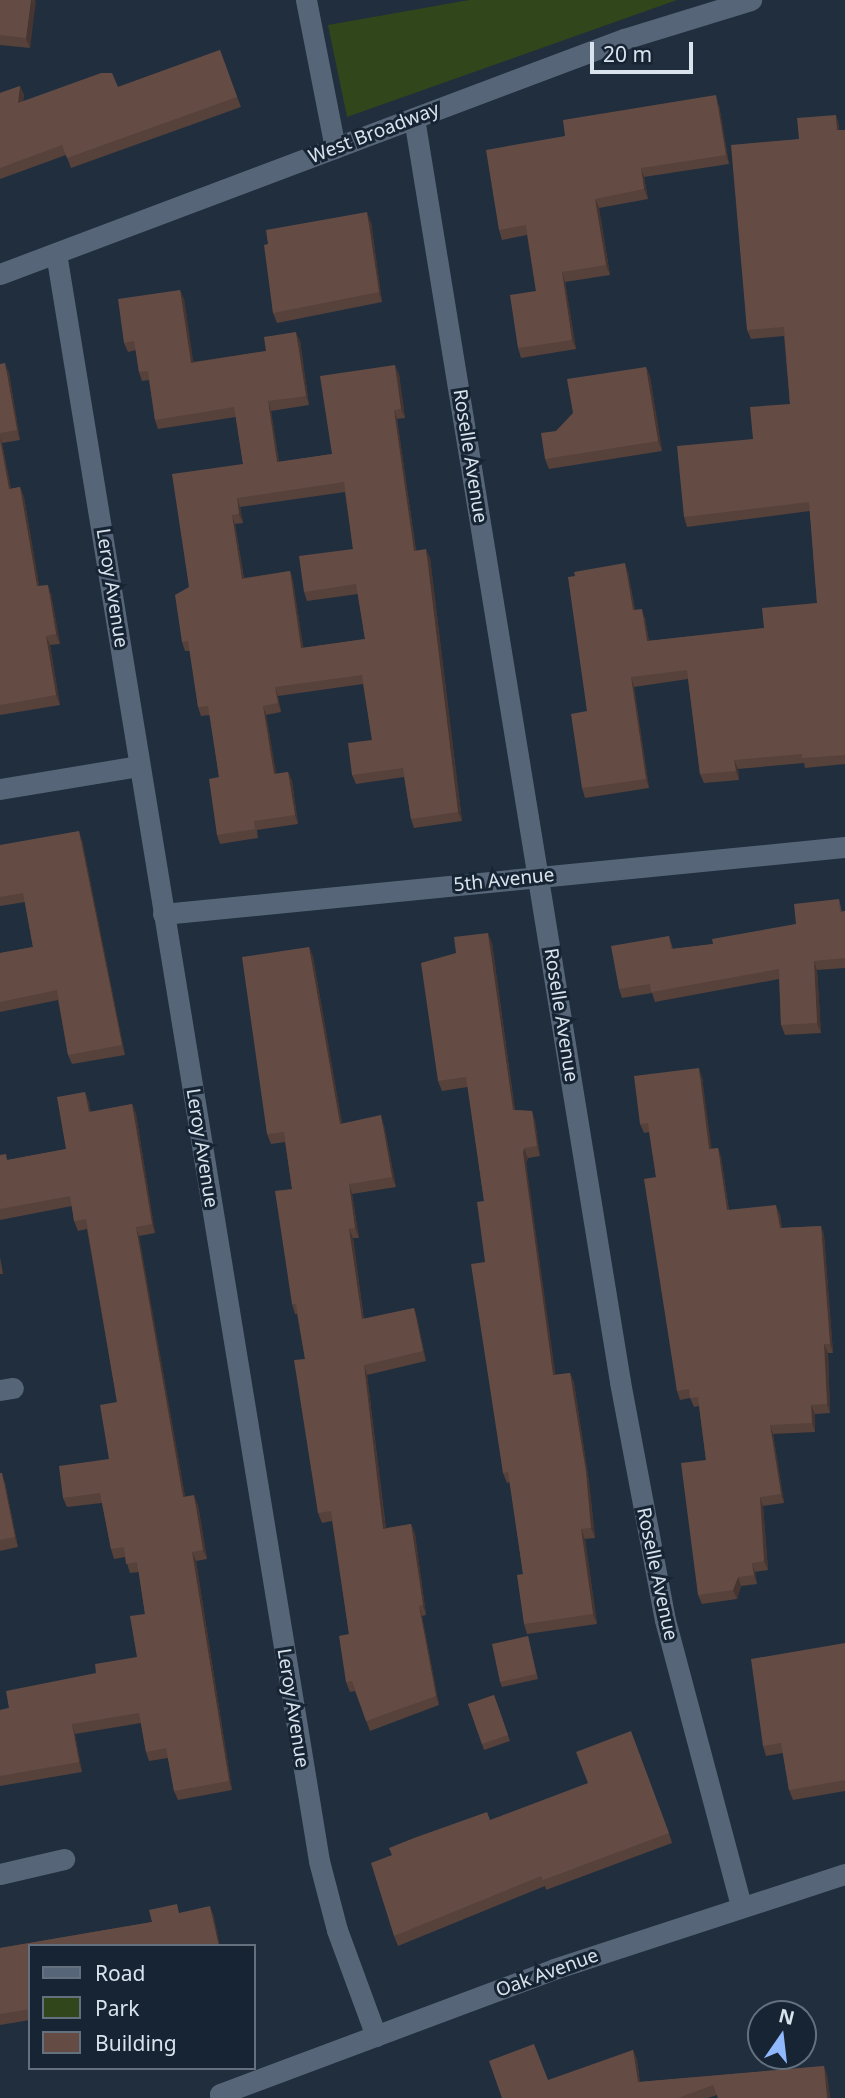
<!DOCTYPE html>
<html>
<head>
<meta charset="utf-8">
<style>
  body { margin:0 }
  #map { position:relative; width:845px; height:2098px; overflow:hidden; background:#202e3e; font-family:"Noto Sans",sans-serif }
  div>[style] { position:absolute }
  .green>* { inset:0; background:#31461a }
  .minor>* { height:21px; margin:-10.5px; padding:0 10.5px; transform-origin:10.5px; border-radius:10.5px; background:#566678 }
  .secondary>* { height:21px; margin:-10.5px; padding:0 10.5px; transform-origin:10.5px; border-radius:10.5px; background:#566678 }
  .wall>* { inset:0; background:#56413b }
  .shaded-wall>* { inset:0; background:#463530 }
  .building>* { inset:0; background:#644c45 }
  span { translate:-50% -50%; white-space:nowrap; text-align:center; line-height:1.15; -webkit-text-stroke:6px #162433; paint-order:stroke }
  .street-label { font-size:19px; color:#d9e3ed }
  .legend { position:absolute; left:28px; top:1944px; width:228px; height:126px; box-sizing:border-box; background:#162433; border:2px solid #64707d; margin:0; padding:9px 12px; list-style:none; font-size:21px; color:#d9e3ed }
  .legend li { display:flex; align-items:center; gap:14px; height:35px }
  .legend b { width:35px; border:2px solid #64707d }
  .north { position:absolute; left:747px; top:2000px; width:70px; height:70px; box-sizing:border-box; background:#162433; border:2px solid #64707d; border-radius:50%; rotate:14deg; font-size:19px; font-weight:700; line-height:28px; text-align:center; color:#d9e3ed }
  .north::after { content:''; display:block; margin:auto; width:24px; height:32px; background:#8fb8fd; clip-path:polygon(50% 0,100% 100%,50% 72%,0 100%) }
  .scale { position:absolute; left:590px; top:42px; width:103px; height:32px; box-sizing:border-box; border:4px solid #d9e3ed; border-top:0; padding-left:9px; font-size:21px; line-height:24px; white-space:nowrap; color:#d9e3ed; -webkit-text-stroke:5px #162433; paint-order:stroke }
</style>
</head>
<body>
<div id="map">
  <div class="green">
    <i style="clip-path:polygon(469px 0,677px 0,347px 117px,328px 25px)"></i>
  </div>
  <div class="minor">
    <i style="left:306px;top:0;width:151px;rotate:78.9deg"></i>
    <i style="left:414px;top:118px;width:1281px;rotate:80.74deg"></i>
    <i style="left:620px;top:1382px;width:242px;rotate:79.3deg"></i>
    <i style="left:665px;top:1620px;width:296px;rotate:75.1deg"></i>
    <i style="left:56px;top:253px;width:1629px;rotate:80.71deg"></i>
    <i style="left:319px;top:1861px;width:71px;rotate:75.4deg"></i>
    <i style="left:337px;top:1930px;width:113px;rotate:69.8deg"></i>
    <i style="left:0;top:789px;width:141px;rotate:-9.4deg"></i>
    <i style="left:163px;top:914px;width:685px;rotate:-5.61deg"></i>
    <i style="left:0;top:1390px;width:13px;rotate:-9deg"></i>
    <i style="left:0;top:1874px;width:66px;rotate:-13.2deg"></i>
    <i style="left:221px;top:2098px;width:4px;rotate:-104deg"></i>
    <i style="left:220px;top:2094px;width:357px;rotate:-20.5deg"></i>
    <i style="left:554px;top:1969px;width:306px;rotate:-18.1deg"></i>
  </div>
  <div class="secondary">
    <i style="left:0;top:274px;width:667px;rotate:-20.64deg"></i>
    <i style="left:624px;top:39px;width:133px;rotate:-17.1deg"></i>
  </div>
  <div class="wall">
    <i style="clip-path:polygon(0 0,35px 0,30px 48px,0 45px)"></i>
    <i style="clip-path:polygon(220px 50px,241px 107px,71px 168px,66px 155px,0 179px,0 93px,20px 86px,24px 95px,23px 101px,118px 87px)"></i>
    <i style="clip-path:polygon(719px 105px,729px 164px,644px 177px,648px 199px,599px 208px,610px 275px,565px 282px,576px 349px,521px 358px,518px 348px,536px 291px,527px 235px,502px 240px,499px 230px,565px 136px)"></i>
    <i style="clip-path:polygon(839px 124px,839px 130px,845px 130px,845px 764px,805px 768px,804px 763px,738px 769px,739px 780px,704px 783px,700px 774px,688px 679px,634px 687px,649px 788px,585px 798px,582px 788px,587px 711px,575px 576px,628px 572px,635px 610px,645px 618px,649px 641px,764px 628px,817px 603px,810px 511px,687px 527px,684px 517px,753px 439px,790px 404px,784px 336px,751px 339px,747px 330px,799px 139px)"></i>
    <i style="clip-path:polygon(371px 222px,382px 302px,277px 323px,273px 313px,268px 244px)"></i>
    <i style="clip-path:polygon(evenodd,180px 290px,184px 299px,193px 362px,266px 351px,300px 341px,309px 405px,271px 411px,279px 462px,332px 454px,399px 374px,405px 418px,397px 419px,416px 550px,430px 558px,462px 821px,414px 828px,411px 819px,404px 777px,356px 784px,352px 775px,372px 740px,363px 684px,278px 696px,281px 712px,266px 715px,276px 774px,288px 772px,292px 781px,298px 824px,257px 830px,258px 838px,220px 844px,217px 835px,219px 777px,210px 715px,201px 716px,198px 707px,190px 651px,185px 651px,182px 642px,189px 587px,243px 464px,236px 417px,158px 429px,155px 420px,149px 380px,142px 381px,139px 372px,136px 350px,128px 352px,124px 343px,180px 290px,345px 492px,353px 549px,304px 592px,307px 601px,358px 594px,365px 639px,303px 648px,293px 581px,290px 571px,244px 578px,235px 524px,243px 523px,240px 507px,345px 492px)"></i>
    <i style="clip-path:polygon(0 364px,9px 373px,20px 440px,2px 443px,11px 489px,20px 487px,24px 497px,39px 586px,51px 594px,60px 644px,50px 645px,60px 705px,0 715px)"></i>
    <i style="clip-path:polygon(646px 367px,650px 377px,662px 451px,549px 469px,545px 459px,556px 431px)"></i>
    <i style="clip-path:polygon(82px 840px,125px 1055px,72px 1064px,68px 1055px,58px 1000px,0 1012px,0 953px,33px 947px,25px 902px,0 906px,0 845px)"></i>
    <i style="clip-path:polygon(839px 899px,842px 912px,845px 911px,845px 968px,817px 970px,821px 1033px,785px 1035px,781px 1025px,779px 979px,655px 1002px,652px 993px,622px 998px,619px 989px,669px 936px,673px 949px,713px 944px,796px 924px)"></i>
    <i style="clip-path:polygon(492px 943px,515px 1110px,532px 1111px,535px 1121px,540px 1156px,528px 1158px,526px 1163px,555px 1375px,570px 1373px,574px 1383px,589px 1482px,595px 1538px,585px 1539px,597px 1624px,527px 1634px,524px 1624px,523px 1574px,510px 1482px,507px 1483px,503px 1473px,485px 1262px,484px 1201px,468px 1087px,442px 1091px,438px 1081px)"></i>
    <i style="clip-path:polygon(309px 947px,313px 957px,342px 1124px,384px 1125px,396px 1187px,352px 1194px,359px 1238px,353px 1238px,364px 1319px,414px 1308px,417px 1318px,426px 1361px,367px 1375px,386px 1528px,411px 1524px,415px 1534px,426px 1615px,422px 1616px,439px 1705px,370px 1731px,355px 1691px,350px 1692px,346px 1682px,349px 1634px,332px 1521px,322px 1523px,318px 1513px,305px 1359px,297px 1314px,295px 1314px,292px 1304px,292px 1189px,285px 1142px,271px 1144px,267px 1134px)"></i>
    <i style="clip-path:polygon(702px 1077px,711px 1149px,718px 1148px,721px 1157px,729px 1210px,780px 1214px,782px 1228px,821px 1226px,824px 1235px,833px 1353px,828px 1353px,830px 1413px,815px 1414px,815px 1432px,773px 1434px,784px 1503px,763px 1506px,768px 1570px,755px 1572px,757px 1584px,741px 1586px,737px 1599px,702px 1604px,698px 1595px,706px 1460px,699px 1406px,694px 1407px,690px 1398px,680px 1400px,677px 1391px,656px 1177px,649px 1132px,644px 1133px,640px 1124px)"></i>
    <i style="clip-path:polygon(85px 1092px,91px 1112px,132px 1104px,136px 1114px,155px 1233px,139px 1236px,185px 1497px,198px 1505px,207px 1559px,196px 1561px,232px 1790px,178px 1800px,174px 1791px,168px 1758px,149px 1761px,146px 1752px,141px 1723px,75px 1734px,82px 1772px,0 1786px,0 1710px,9px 1708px,137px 1657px,145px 1614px,139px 1572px,130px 1573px,125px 1557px,114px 1559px,111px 1549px,102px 1503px,67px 1507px,63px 1498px,109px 1459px,117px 1402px,87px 1229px,78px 1231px,74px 1221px,72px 1206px,0 1220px,0 1155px,8px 1160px,66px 1149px)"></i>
    <i style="clip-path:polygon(0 1257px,3px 1274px,0 1274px)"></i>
    <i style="clip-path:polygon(0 1473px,5px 1483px,18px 1547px,0 1551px)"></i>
    <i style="clip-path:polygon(528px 1636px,538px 1679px,502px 1687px,500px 1682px)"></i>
    <i style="clip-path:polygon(845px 1643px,845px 1791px,793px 1800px,789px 1790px,783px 1753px,766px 1756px,763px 1746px)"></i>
    <i style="clip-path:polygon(494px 1695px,510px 1741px,484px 1750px,468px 1704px)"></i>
    <i style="clip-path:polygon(490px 1820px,669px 1833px,672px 1843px,546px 1890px,545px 1886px,398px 1946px,394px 1936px,392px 1855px)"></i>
    <i style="clip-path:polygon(180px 1913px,214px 1916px,30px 1946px,30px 2020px,0 2025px,0 1948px,152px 1922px)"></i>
    <i style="clip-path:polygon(633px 2050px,637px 2060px,640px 2082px,824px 2066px,827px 2075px,830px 2098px,718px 2098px,717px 2095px,708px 2098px,502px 2098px)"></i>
  </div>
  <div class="shaded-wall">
    <i style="clip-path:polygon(31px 0,36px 1px,30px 48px,26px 38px)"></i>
    <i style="clip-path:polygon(20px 86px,24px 95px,22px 112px,18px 103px)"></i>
    <i style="clip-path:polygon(716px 95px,719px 105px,729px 164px,726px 155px)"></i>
    <i style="clip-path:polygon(836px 115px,839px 124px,840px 139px,837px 130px)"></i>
    <i style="clip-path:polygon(641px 168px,644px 177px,648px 199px,644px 189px)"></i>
    <i style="clip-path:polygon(595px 199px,599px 208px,610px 275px,606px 265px)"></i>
    <i style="clip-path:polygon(367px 212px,371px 222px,382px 302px,379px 292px)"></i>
    <i style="clip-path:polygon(562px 272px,565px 282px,576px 349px,572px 340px)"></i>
    <i style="clip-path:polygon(180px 290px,184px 299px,195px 372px,191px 363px)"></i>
    <i style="clip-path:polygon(296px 332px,300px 341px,309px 405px,306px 396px)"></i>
    <i style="clip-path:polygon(5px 363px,9px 373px,20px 440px,17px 430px)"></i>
    <i style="clip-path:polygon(395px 365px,399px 374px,405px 418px,401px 409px)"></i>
    <i style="clip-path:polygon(646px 367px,650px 377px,662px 451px,658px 441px)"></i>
    <i style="clip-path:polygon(268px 401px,271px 411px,280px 471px,277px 462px)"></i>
    <i style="clip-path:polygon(394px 410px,397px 419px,417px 560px,414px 551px)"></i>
    <i style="clip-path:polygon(0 437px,2px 443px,13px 499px,9px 489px)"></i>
    <i style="clip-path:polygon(20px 487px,24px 497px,41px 596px,37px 586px)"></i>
    <i style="clip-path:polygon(237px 498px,240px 507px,243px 523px,239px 514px)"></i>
    <i style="clip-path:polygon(232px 515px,235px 524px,245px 588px,242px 579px)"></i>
    <i style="clip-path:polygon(426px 549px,430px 558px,462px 821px,458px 812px)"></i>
    <i style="clip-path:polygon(625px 563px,628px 572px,636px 620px,633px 610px)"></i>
    <i style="clip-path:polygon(290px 571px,293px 581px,305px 657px,301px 648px)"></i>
    <i style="clip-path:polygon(48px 585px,51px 594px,60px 644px,56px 634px)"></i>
    <i style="clip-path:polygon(642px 609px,645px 618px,650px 651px,647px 641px)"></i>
    <i style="clip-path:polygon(46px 636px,50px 645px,60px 705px,56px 695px)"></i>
    <i style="clip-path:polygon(631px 677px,634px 687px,649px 788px,646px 779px)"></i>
    <i style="clip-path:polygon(275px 687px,278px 696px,281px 712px,278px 703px)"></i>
    <i style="clip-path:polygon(263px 706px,266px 715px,278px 783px,274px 774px)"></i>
    <i style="clip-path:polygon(734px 760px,738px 769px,739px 780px,736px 771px)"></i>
    <i style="clip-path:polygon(288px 772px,292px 781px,298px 824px,295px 815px)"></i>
    <i style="clip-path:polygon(79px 831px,82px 840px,125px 1055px,122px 1045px)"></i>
    <i style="clip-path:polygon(488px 933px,492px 943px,516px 1120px,513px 1110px)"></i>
    <i style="clip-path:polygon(309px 947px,313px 957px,344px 1134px,340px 1124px)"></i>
    <i style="clip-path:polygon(814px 961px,817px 970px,821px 1033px,817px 1023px)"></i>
    <i style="clip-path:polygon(699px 1068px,702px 1077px,713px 1158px,709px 1149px)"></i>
    <i style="clip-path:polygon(85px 1092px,89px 1102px,92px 1121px,89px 1112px)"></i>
    <i style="clip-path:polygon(132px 1104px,136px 1114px,155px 1233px,152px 1224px)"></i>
    <i style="clip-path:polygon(532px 1111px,535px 1121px,540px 1156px,537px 1146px)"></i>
    <i style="clip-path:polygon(381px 1115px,384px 1125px,396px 1187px,392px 1177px)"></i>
    <i style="clip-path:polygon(524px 1148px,528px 1158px,526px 1163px,557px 1385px,553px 1375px,523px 1153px)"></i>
    <i style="clip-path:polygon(718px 1148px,721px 1157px,730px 1219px,727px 1210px)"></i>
    <i style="clip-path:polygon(349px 1184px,352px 1194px,359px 1238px,355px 1228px)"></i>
    <i style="clip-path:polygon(776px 1205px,780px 1214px,783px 1237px,780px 1228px)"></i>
    <i style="clip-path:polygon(821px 1226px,824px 1235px,833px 1353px,830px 1344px)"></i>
    <i style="clip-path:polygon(136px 1227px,139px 1236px,187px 1507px,183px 1497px)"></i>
    <i style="clip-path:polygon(349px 1229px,353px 1238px,365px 1329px,362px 1319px)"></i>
    <i style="clip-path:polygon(414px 1308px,417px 1318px,426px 1361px,423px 1351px)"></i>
    <i style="clip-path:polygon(824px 1344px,828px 1353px,830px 1413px,827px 1404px)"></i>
    <i style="clip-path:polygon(364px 1365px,367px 1375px,387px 1539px,383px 1529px)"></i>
    <i style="clip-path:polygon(570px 1373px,574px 1383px,589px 1482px,595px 1538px,591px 1528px)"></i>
    <i style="clip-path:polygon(811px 1405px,815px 1414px,815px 1432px,812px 1423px)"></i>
    <i style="clip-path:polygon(770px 1425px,773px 1434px,784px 1503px,781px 1494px)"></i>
    <i style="clip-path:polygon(2px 1473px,5px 1483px,18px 1547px,15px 1537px)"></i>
    <i style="clip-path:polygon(194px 1495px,198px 1505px,207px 1559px,203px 1550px)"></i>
    <i style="clip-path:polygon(760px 1497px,763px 1506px,768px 1570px,764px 1561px)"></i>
    <i style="clip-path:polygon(411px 1524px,415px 1534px,426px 1615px,423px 1605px)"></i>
    <i style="clip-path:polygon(581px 1529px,585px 1539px,597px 1624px,593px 1614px)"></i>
    <i style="clip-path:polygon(192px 1552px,196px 1561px,232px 1790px,229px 1781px)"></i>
    <i style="clip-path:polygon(752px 1563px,755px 1572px,757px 1584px,754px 1575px)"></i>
    <i style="clip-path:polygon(738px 1577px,741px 1586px,737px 1599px,733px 1590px)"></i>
    <i style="clip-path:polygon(419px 1606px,422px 1616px,439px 1705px,436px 1696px)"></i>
    <i style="clip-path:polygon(72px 1724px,75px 1734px,82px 1772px,79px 1762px)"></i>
    <i style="clip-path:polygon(210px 1906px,214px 1916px,220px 1946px,219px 1946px)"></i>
    <i style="clip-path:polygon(633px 2050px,637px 2060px,641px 2092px,638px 2082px)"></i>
    <i style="clip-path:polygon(824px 2066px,827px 2075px,830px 2098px,827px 2098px)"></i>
  </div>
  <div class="building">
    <i style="clip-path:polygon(0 0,31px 0,26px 38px,0 35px)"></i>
    <i style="clip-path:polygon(220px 50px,237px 97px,67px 158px,62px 145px,0 168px,0 93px,20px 86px,18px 103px,101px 73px,112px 73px,118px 87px)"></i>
    <i style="clip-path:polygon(716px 95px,726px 155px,641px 168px,644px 189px,595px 199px,606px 265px,562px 272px,572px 340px,518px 348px,510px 295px,536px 291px,526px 225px,499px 230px,486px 150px,565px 136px,563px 120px)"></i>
    <i style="clip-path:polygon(836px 115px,837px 130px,845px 130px,845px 755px,802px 758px,802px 754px,734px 760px,736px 771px,700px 774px,687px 670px,631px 677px,646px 779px,582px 788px,571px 714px,587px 711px,568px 577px,575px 576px,574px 572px,625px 563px,633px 610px,642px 609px,647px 641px,764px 628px,762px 608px,817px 603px,809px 502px,684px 517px,677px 446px,753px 439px,750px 407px,790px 404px,784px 327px,747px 330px,731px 145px,799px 139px,797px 118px)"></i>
    <i style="clip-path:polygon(367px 212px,379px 292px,273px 313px,264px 245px,268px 244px,266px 230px)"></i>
    <i style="clip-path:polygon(evenodd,180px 290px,191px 363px,266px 351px,264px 337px,296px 332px,306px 396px,268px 401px,277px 462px,332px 454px,320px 376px,395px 365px,401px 409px,394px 410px,402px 467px,414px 551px,426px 549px,458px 812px,411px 819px,403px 768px,352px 775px,348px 743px,372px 740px,362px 675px,275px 687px,278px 703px,263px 706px,274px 774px,288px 772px,295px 815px,254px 821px,255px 829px,217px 835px,209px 779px,219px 777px,208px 706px,198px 707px,188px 641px,182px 642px,175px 595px,189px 587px,172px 474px,243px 464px,234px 407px,155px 420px,148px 371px,139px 372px,134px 341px,124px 343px,118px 299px,180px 290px,344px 482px,353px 549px,299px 556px,304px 592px,356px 584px,365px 639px,301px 648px,290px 571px,242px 579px,232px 515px,239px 514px,237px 498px,344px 482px)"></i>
    <i style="clip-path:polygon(5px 363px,17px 430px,0 433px,0 364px)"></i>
    <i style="clip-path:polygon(646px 367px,658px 441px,545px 459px,541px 433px,556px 431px,573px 413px,567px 379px)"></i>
    <i style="clip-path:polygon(0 441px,9px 489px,20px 487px,37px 586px,48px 585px,56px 634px,46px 636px,56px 695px,0 705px)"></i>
    <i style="clip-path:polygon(79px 831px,122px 1045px,68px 1055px,57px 990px,0 1002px,0 953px,33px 947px,23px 893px,0 897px,0 845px)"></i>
    <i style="clip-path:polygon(839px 899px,840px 912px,845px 911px,845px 958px,814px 961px,817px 1023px,781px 1025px,779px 969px,651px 992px,650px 984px,619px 989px,611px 946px,669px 936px,671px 949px,713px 944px,712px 939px,796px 924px,794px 904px)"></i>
    <i style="clip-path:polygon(488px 933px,513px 1110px,532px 1111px,537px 1146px,524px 1148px,523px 1153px,553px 1375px,570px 1373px,586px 1472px,591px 1528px,581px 1529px,593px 1614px,524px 1624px,517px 1575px,523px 1574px,508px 1472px,503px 1473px,471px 1264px,485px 1262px,477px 1202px,484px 1201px,466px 1077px,438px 1081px,421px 963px,456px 953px,454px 937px)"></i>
    <i style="clip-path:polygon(309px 947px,340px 1124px,381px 1115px,392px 1177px,349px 1184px,355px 1228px,349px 1229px,362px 1319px,414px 1308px,423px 1351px,364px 1365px,383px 1529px,411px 1524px,423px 1605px,419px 1606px,436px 1696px,366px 1721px,352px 1681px,346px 1682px,339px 1636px,349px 1634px,331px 1511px,318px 1513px,294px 1360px,305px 1359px,296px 1304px,292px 1304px,275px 1191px,292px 1189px,284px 1132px,267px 1134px,242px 957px)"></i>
    <i style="clip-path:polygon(699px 1068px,709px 1149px,718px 1148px,727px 1210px,776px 1205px,780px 1228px,821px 1226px,830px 1344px,824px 1344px,827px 1404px,811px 1405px,812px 1423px,770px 1425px,781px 1494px,760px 1497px,764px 1561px,752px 1563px,754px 1575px,738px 1577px,733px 1590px,698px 1595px,681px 1463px,706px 1460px,698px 1397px,690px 1398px,689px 1389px,677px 1391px,644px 1179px,656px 1177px,648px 1123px,640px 1124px,634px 1076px)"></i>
    <i style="clip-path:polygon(85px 1092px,89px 1112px,132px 1104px,152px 1224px,136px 1227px,183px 1497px,194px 1495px,203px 1550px,192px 1552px,229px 1781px,174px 1791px,166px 1748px,146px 1752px,139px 1713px,72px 1724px,79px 1762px,0 1776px,0 1710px,9px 1708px,6px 1691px,96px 1673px,95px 1664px,137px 1657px,130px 1616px,145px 1614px,137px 1562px,126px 1564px,124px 1547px,111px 1549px,100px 1493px,63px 1498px,59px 1466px,109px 1459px,100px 1405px,117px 1402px,86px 1219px,74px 1221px,70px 1196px,0 1209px,0 1155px,6px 1154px,7px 1160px,66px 1149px,57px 1097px)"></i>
    <i style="clip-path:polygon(0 1473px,2px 1473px,15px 1537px,0 1540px)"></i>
    <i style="clip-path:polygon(528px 1636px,536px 1674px,500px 1682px,492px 1644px)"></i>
    <i style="clip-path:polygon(845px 1643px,845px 1780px,789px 1790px,781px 1743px,763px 1746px,751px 1659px)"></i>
    <i style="clip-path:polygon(494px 1695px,508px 1735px,482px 1744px,468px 1704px)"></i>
    <i style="clip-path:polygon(631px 1731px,669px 1833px,543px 1880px,541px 1876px,394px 1936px,371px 1863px,392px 1855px,389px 1848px,414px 1838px,487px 1812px,490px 1820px,588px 1783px,576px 1752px)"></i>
    <i style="clip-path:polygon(177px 1904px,179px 1913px,210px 1906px,219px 1946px,30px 1946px,30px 2009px,0 2014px,0 1948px,152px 1922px,149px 1910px)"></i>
    <i style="clip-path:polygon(534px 2044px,548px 2080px,633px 2050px,638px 2082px,824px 2066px,827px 2098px,718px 2098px,713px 2085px,678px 2098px,502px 2098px,489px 2061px)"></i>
  </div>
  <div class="street-label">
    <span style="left:374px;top:133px;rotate:-21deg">West Broadway</span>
    <span style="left:470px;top:456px;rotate:81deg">Roselle Avenue</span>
    <span style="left:112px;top:588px;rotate:81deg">Leroy Avenue</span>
    <span style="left:504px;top:880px;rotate:-6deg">5th Avenue</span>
    <span style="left:561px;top:1015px;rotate:81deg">Roselle Avenue</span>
    <span style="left:202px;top:1148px;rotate:81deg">Leroy Avenue</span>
    <span style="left:657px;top:1574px;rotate:78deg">Roselle Avenue</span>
    <span style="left:293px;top:1708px;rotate:81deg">Leroy Avenue</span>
    <span style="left:547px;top:1973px;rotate:-20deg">Oak Avenue</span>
  </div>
  <ul class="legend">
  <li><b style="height:9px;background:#566678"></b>Road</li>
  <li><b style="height:19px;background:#31461a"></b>Park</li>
  <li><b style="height:19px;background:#644c45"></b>Building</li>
  </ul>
  <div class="north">N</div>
  <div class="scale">20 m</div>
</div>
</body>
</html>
